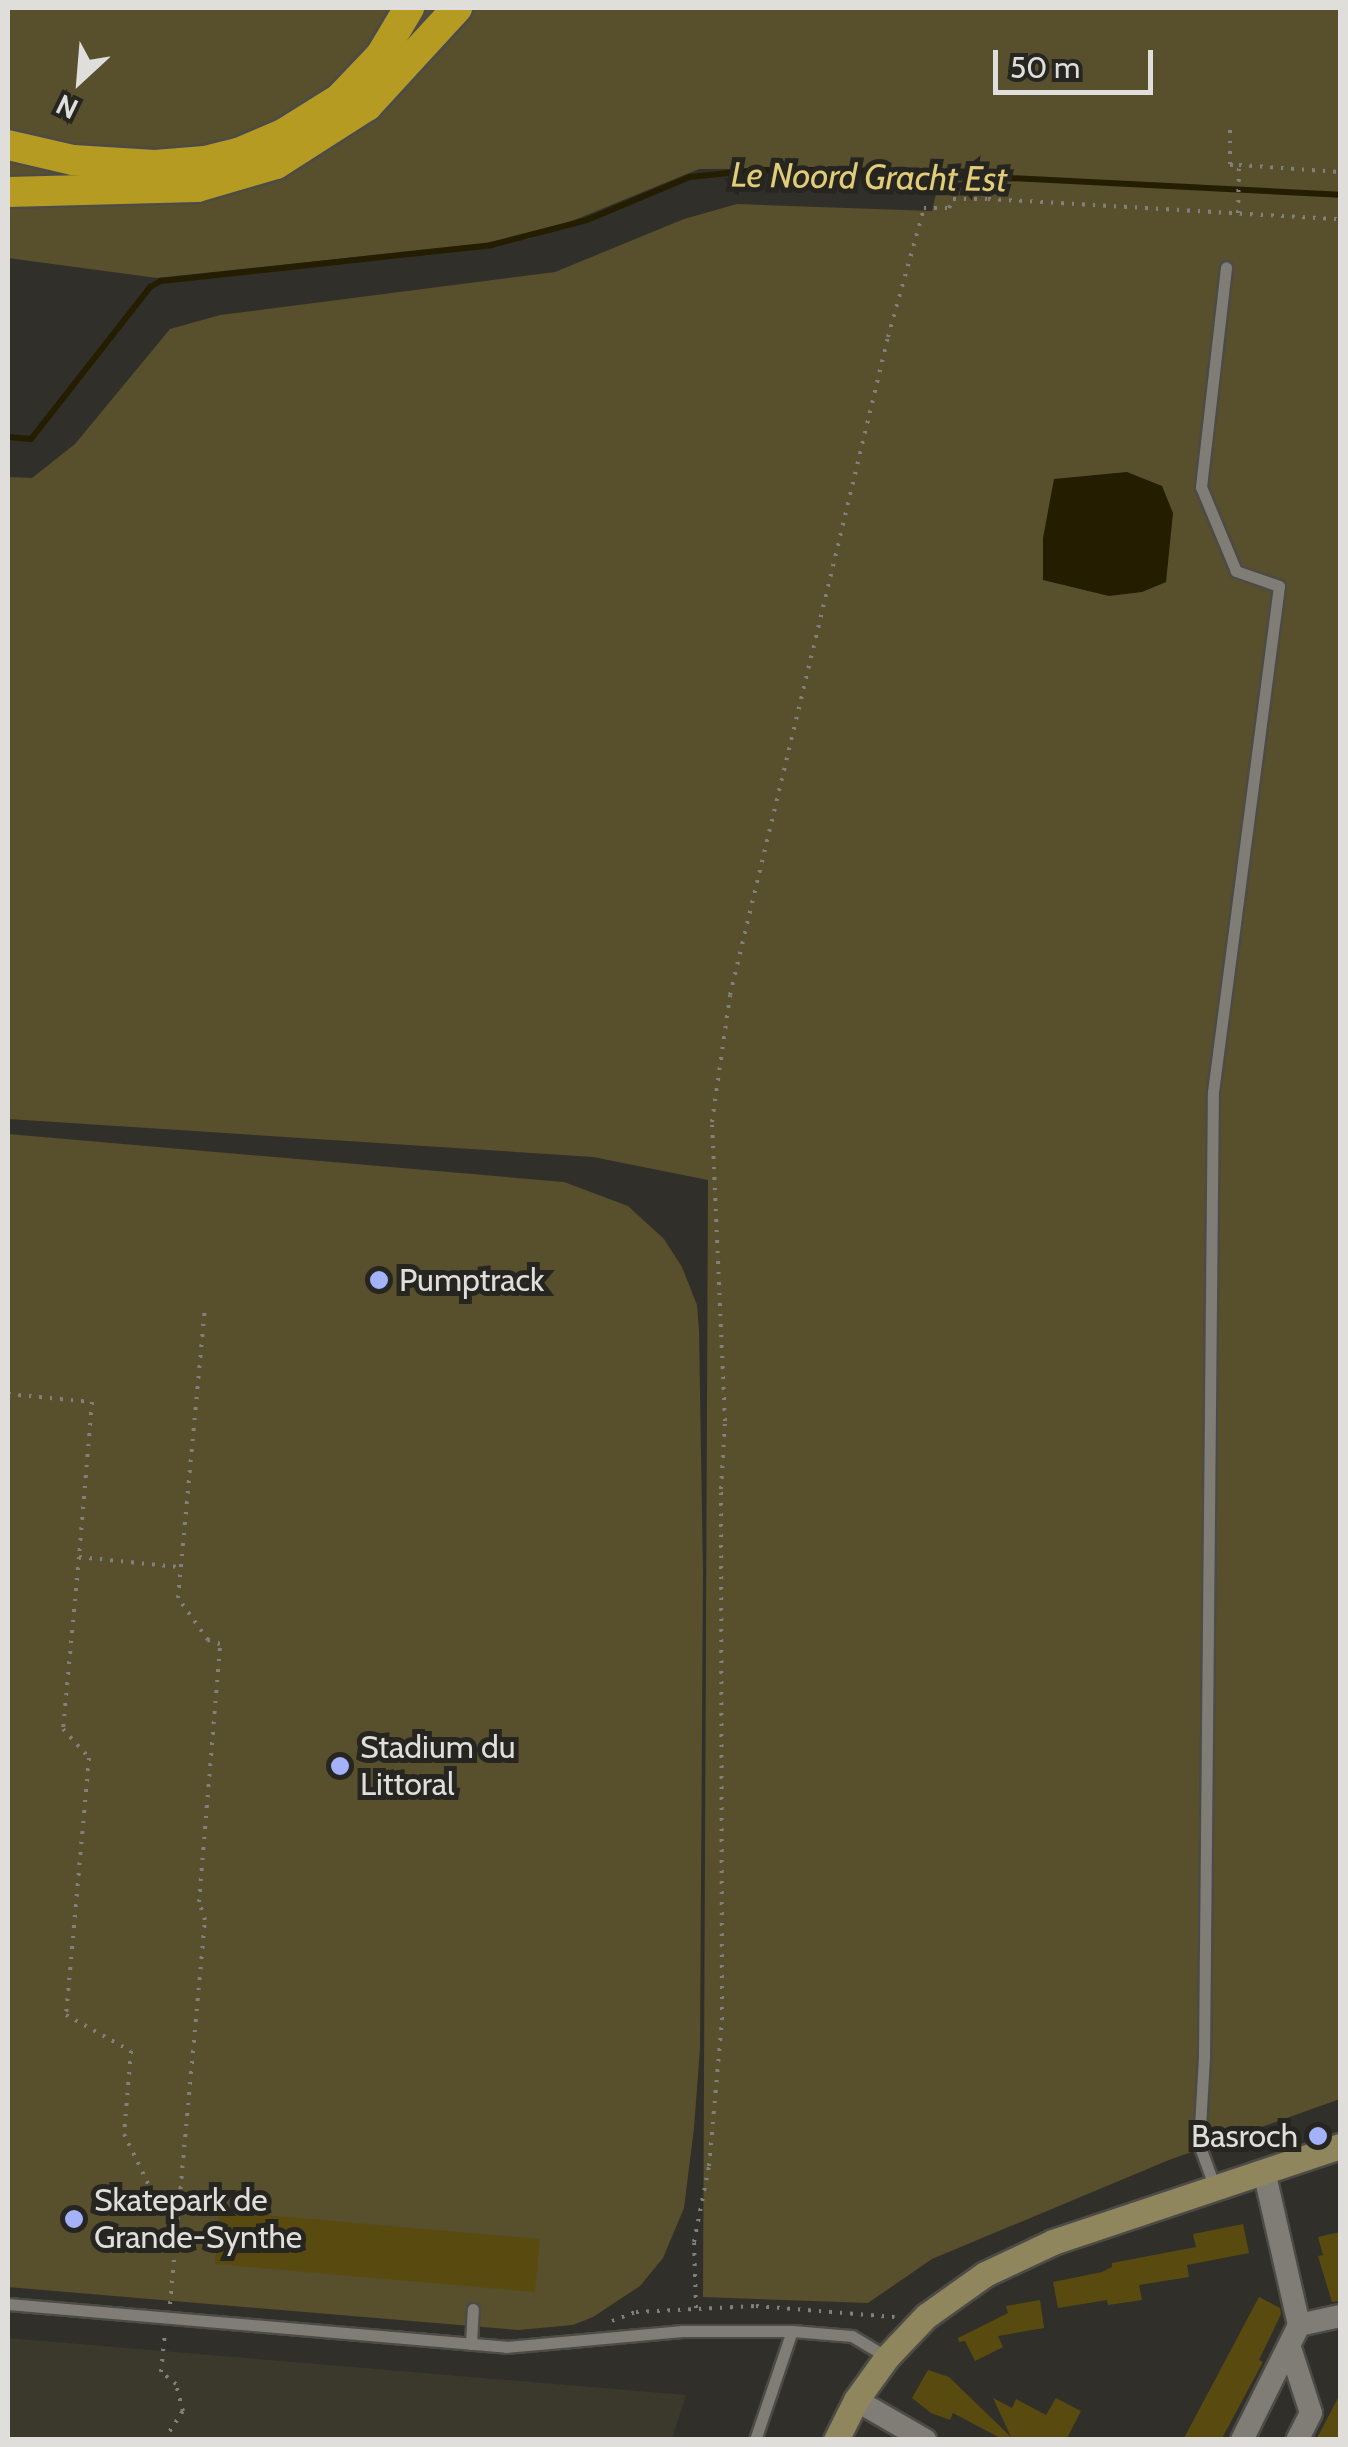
<!DOCTYPE html>
<html>
<head>
<meta charset="utf-8">
<style>
  body { margin:0 }
  #map { position:relative; width:1348px; height:2447px; overflow:hidden; background:#312f29; font-family:Cabin,sans-serif }
  div>[style] { position:absolute }
  .built>* { inset:0; background:#3b382c }
  .green>* { inset:0; background:#584f2d }
  .water>* { inset:0; background:#241d00 }
  .stream>* { height:6px; margin:-3px; padding:0 3px; transform-origin:3px; border-radius:3px; background:#241d00 }
  .building>* { inset:0; background:#594b0f }
  .path>* { height:4px; margin-top:-2px; transform-origin:0; background:repeating-linear-gradient(90deg,#82807c 0 2.5px,transparent 0 10.5px) }
  .roads { filter:drop-shadow(2px 0 #4c4b46) drop-shadow(-2px 0 #4c4b46) drop-shadow(0 2px #4c4b46) drop-shadow(0 -2px #4c4b46) }
  .lane>* { height:11px; margin:-5.5px; padding:0 5.5px; transform-origin:5.5px; border-radius:5.5px; background:#7f7d76 }
  .street>* { height:22px; margin:-11px; padding:0 11px; transform-origin:11px; border-radius:11px; background:#7f7d76 }
  .secondary>* { height:25px; margin:-12.5px; padding:0 12.5px; transform-origin:12.5px; border-radius:12.5px; background:#90865d }
  .highway>* { height:30px; margin:-15px; padding:0 15px; transform-origin:15px; border-radius:15px; background:#b69b22 }
  .dots>* { width:28px; height:28px; translate:-50% -50%; box-sizing:border-box; border:5px solid #272520; border-radius:50% }
  span { translate:-50% -50%; white-space:nowrap; text-align:center; line-height:1.15; -webkit-text-stroke:10px #272520; paint-order:stroke }
  .poi-label { font-size:32px; color:#dfdedb }
  .left { translate:0 -50%; text-align:left }
  .right { translate:-100% -50%; text-align:right }
  .water-label { font-size:35px; color:#e1cc77; font-style:italic }
  .frame { position:absolute; inset:0; border:10px solid #dfdedb; pointer-events:none }
  .north { position:absolute; left:30px; top:30px; width:100px; height:100px; -webkit-text-stroke:8px #272520; paint-order:stroke; rotate:206deg; font-size:28px; font-weight:700; line-height:40px; text-align:center; color:#dfdedb }
  .north::after { content:''; display:block; margin:auto; width:35px; height:45px; background:#dfdedb; clip-path:polygon(50% 0,100% 100%,50% 72%,0 100%) }
  .scale { position:absolute; left:993px; top:50px; width:160px; height:45px; box-sizing:border-box; border:5px solid #dfdedb; border-top:0; padding-left:12px; font-size:30px; line-height:35px; white-space:nowrap; color:#dfdedb; -webkit-text-stroke:8px #272520; paint-order:stroke }
</style>
</head>
<body>
<div id="map">
  <div class="built">
    <i style="clip-path:polygon(8px 2338px,686px 2395px,672px 2439px,8px 2439px)"></i>
  </div>
  <div class="green">
    <i style="clip-path:polygon(8px 8px,1340px 8px,1340px 2099px,1169px 2160px,932px 2259px,868px 2303px,703px 2297px,708px 1180px,593px 1157px,8px 1119px,8px 477px,32px 478px,75px 444px,170px 329px,220px 315px,555px 272px,684px 219px,737px 204px,932px 211px,942px 168px,699px 169px,528px 239px,157px 278px,8px 258px)"></i>
    <i style="clip-path:polygon(8px 1134px,564px 1182px,628px 1206px,664px 1239px,682px 1267px,697px 1305px,699px 1331px,703px 1571px,700px 2048px,694px 2128px,684px 2208px,663px 2258px,640px 2286px,593px 2317px,573px 2325px,518px 2330px,8px 2287px)"></i>
  </div>
  <div class="water">
    <i style="clip-path:polygon(1127px 472px,1162px 486px,1173px 513px,1166px 582px,1142px 592px,1109px 596px,1043px 580px,1043px 538px,1054px 479px)"></i>
  </div>
  <div class="stream">
    <i style="left:8px;top:437px;width:23px;rotate:5deg"></i>
    <i style="left:31px;top:439px;width:193px;rotate:-51.9deg"></i>
    <i style="left:150px;top:287px;width:13px;rotate:-29deg"></i>
    <i style="left:161px;top:281px;width:332px;rotate:-6.2deg"></i>
    <i style="left:491px;top:245px;width:99px;rotate:-14.6deg"></i>
    <i style="left:587px;top:220px;width:112px;rotate:-22.7deg"></i>
    <i style="left:690px;top:177px;width:68px;rotate:-5.9deg"></i>
    <i style="left:758px;top:170px;width:94px"></i>
    <i style="left:852px;top:170px;width:489px;rotate:2.9deg"></i>
  </div>
  <div class="building">
    <i style="clip-path:polygon(219px 2211px,540px 2239px,535px 2292px,215px 2264px)"></i>
    <i style="clip-path:polygon(1243px 2224px,1249px 2253px,1187px 2265px,1189px 2277px,1139px 2285px,1142px 2300px,1108px 2305px,1107px 2300px,1058px 2308px,1053px 2282px,1102px 2272px,1112px 2267px,1112px 2263px,1196px 2247px,1193px 2234px)"></i>
    <i style="clip-path:polygon(1340px 2232px,1340px 2301px,1332px 2302px,1318px 2256px,1323px 2255px,1318px 2237px)"></i>
    <i style="clip-path:polygon(1259px 2297px,1280px 2308px,1281px 2314px,1259px 2360px,1263px 2362px,1221px 2440px,1183px 2440px)"></i>
    <i style="clip-path:polygon(1040px 2300px,1044px 2328px,998px 2336px,1003px 2347px,975px 2361px,965px 2341px,959px 2342px,958px 2338px,1008px 2313px,1006px 2306px)"></i>
    <i style="clip-path:polygon(928px 2370px,949px 2377px,1011px 2437px,993px 2398px,1012px 2408px,1016px 2399px,1046px 2415px,1056px 2398px,1081px 2411px,1066px 2440px,1004px 2440px,953px 2413px,950px 2420px,931px 2413px,912px 2398px)"></i>
    <i style="clip-path:polygon(1340px 2394px,1340px 2440px,1316px 2440px)"></i>
  </div>
  <div class="path">
    <i style="left:1230px;top:130px;width:35px;rotate:90deg"></i>
    <i style="left:1230px;top:165px;width:9px"></i>
    <i style="left:1238px;top:213px;width:48px;rotate:-88.8deg"></i>
    <i style="left:1239px;top:165px;width:101px;rotate:4deg"></i>
    <i style="left:8px;top:1394px;width:84px;rotate:5.4deg"></i>
    <i style="left:92px;top:1402px;width:156px;rotate:94.8deg"></i>
    <i style="left:79px;top:1557px;width:100px;rotate:5.8deg"></i>
    <i style="left:79px;top:1557px;width:173px;rotate:95.3deg"></i>
    <i style="left:63px;top:1729px;width:39px;rotate:48deg"></i>
    <i style="left:89px;top:1758px;width:258px;rotate:95.1deg"></i>
    <i style="left:66px;top:2015px;width:74px;rotate:29deg"></i>
    <i style="left:131px;top:2051px;width:83px;rotate:94.8deg"></i>
    <i style="left:124px;top:2134px;width:64px;rotate:64.2deg"></i>
    <i style="left:152px;top:2192px;width:31px;rotate:38deg"></i>
    <i style="left:170px;top:2304px;width:386px;rotate:-84.8deg"></i>
    <i style="left:205px;top:1920px;width:19px;rotate:-108deg"></i>
    <i style="left:199px;top:1902px;width:259px;rotate:-85.3deg"></i>
    <i style="left:220px;top:1644px;width:13px;rotate:-162deg"></i>
    <i style="left:208px;top:1640px;width:52px;rotate:-125.5deg"></i>
    <i style="left:178px;top:1598px;width:291px;rotate:-84.7deg"></i>
    <i style="left:696px;top:2308px;width:66px;rotate:-91.7deg"></i>
    <i style="left:694px;top:2242px;width:77px;rotate:-78.8deg"></i>
    <i style="left:709px;top:2166px;width:147px;rotate:-84.9deg"></i>
    <i style="left:722px;top:2020px;width:531px;rotate:-90.11deg"></i>
    <i style="left:721px;top:1489px;width:68px;rotate:-86.6deg"></i>
    <i style="left:725px;top:1421px;width:299px;rotate:-92.5deg"></i>
    <i style="left:712px;top:1122px;width:128px;rotate:-81.9deg"></i>
    <i style="left:730px;top:995px;width:677px;rotate:-76.5deg"></i>
    <i style="left:888px;top:337px;width:134px;rotate:-74.4deg"></i>
    <i style="left:924px;top:208px;width:25px"></i>
    <i style="left:949px;top:208px;width:10px;rotate:-66deg"></i>
    <i style="left:953px;top:199px;width:35px"></i>
    <i style="left:988px;top:199px;width:353px;rotate:3.3deg"></i>
    <i style="left:612px;top:2321px;width:26px;rotate:-21deg"></i>
    <i style="left:636px;top:2312px;width:120px;rotate:-2.9deg"></i>
    <i style="left:756px;top:2306px;width:139px;rotate:4.5deg"></i>
    <i style="left:164px;top:2440px;width:35px;rotate:-57deg"></i>
    <i style="left:183px;top:2411px;width:28px;rotate:-105deg"></i>
    <i style="left:176px;top:2384px;width:19px;rotate:-141deg"></i>
    <i style="left:161px;top:2372px;width:40px;rotate:-84.3deg"></i>
  </div>
  <div class="roads">
    <div class="lane">
      <i style="left:1215px;top:2188px;width:47px;rotate:-110deg"></i>
      <i style="left:1199px;top:2144px;width:88px;rotate:-86.7deg"></i>
      <i style="left:1204px;top:2056px;width:964px;rotate:-89.47deg"></i>
      <i style="left:1213px;top:1092px;width:510px;rotate:-82.57deg"></i>
      <i style="left:1279px;top:586px;width:46px;rotate:-160.8deg"></i>
      <i style="left:1236px;top:571px;width:91px;rotate:-112.6deg"></i>
      <i style="left:1201px;top:487px;width:221px;rotate:-83.5deg"></i>
      <i style="left:8px;top:2304px;width:500px;rotate:4.9deg"></i>
      <i style="left:506px;top:2347px;width:177px;rotate:-5.2deg"></i>
      <i style="left:682px;top:2331px;width:110px"></i>
      <i style="left:792px;top:2331px;width:60px;rotate:4.8deg"></i>
      <i style="left:852px;top:2336px;width:41px;rotate:31deg"></i>
      <i style="left:471px;top:2344px;width:35px;rotate:-87deg"></i>
      <i style="left:755px;top:2440px;width:115px;rotate:-71.3deg"></i>
    </div>
    <div class="street">
      <i style="left:1299px;top:2325px;width:42px;rotate:-12.4deg"></i>
      <i style="left:1290px;top:2348px;width:68px;rotate:72.1deg"></i>
      <i style="left:1311px;top:2413px;width:30px;rotate:117deg"></i>
      <i style="left:856px;top:2400px;width:80px;rotate:30.1deg"></i>
      <i style="left:1242px;top:2440px;width:128px;rotate:-63.6deg"></i>
      <i style="left:1299px;top:2325px;width:158px;rotate:-102.8deg"></i>
    </div>
    <div class="secondary">
      <i style="left:836px;top:2440px;width:45px;rotate:-63.4deg"></i>
      <i style="left:856px;top:2400px;width:53px;rotate:-54.2deg"></i>
      <i style="left:887px;top:2357px;width:57px;rotate:-46.4deg"></i>
      <i style="left:926px;top:2316px;width:72px;rotate:-35.4deg"></i>
      <i style="left:985px;top:2274px;width:75px;rotate:-25.2deg"></i>
      <i style="left:1053px;top:2242px;width:303px;rotate:-18.5deg"></i>
    </div>
    <div class="highway">
      <i style="left:8px;top:145px;width:67px;rotate:13deg"></i>
      <i style="left:73px;top:160px;width:82px;rotate:3.5deg"></i>
      <i style="left:155px;top:165px;width:50px;rotate:-4.6deg"></i>
      <i style="left:205px;top:161px;width:34px;rotate:-14deg"></i>
      <i style="left:238px;top:153px;width:49px;rotate:-22.9deg"></i>
      <i style="left:283px;top:134px;width:66px;rotate:-32deg"></i>
      <i style="left:339px;top:99px;width:61px;rotate:-46.3deg"></i>
      <i style="left:381px;top:55px;width:55px;rotate:-59.2deg"></i>
      <i style="left:8px;top:192px;width:189px;rotate:-1.5deg"></i>
      <i style="left:197px;top:187px;width:82px;rotate:-16.2deg"></i>
      <i style="left:276px;top:164px;width:108px;rotate:-32.5deg"></i>
      <i style="left:367px;top:106px;width:133px;rotate:-47.4deg"></i>
    </div>
  </div>
  <div class="dots">
    <i style="left:379px;top:1280px;background:#a4b2fc"></i>
    <i style="left:340px;top:1766px;background:#a4b2fc"></i>
    <i style="left:1318px;top:2136px;background:#a4b2fc"></i>
    <i style="left:74px;top:2219px;background:#a4b2fc"></i>
  </div>
  <div class="poi-label">
    <span class="left" style="left:399px;top:1280px">Pumptrack</span>
    <span class="left" style="left:360px;top:1766px">Stadium du<br>Littoral</span>
    <span class="right" style="left:1298px;top:2136px">Basroch</span>
    <span class="left" style="left:94px;top:2219px">Skatepark de<br>Grande-Synthe</span>
  </div>
  <div class="water-label">
    <span style="left:869px;top:177px;rotate:1deg">Le Noord Gracht Est</span>
  </div>
  <div class="frame"></div>
  <div class="north">N</div>
  <div class="scale">50 m</div>
</div>
</body>
</html>
